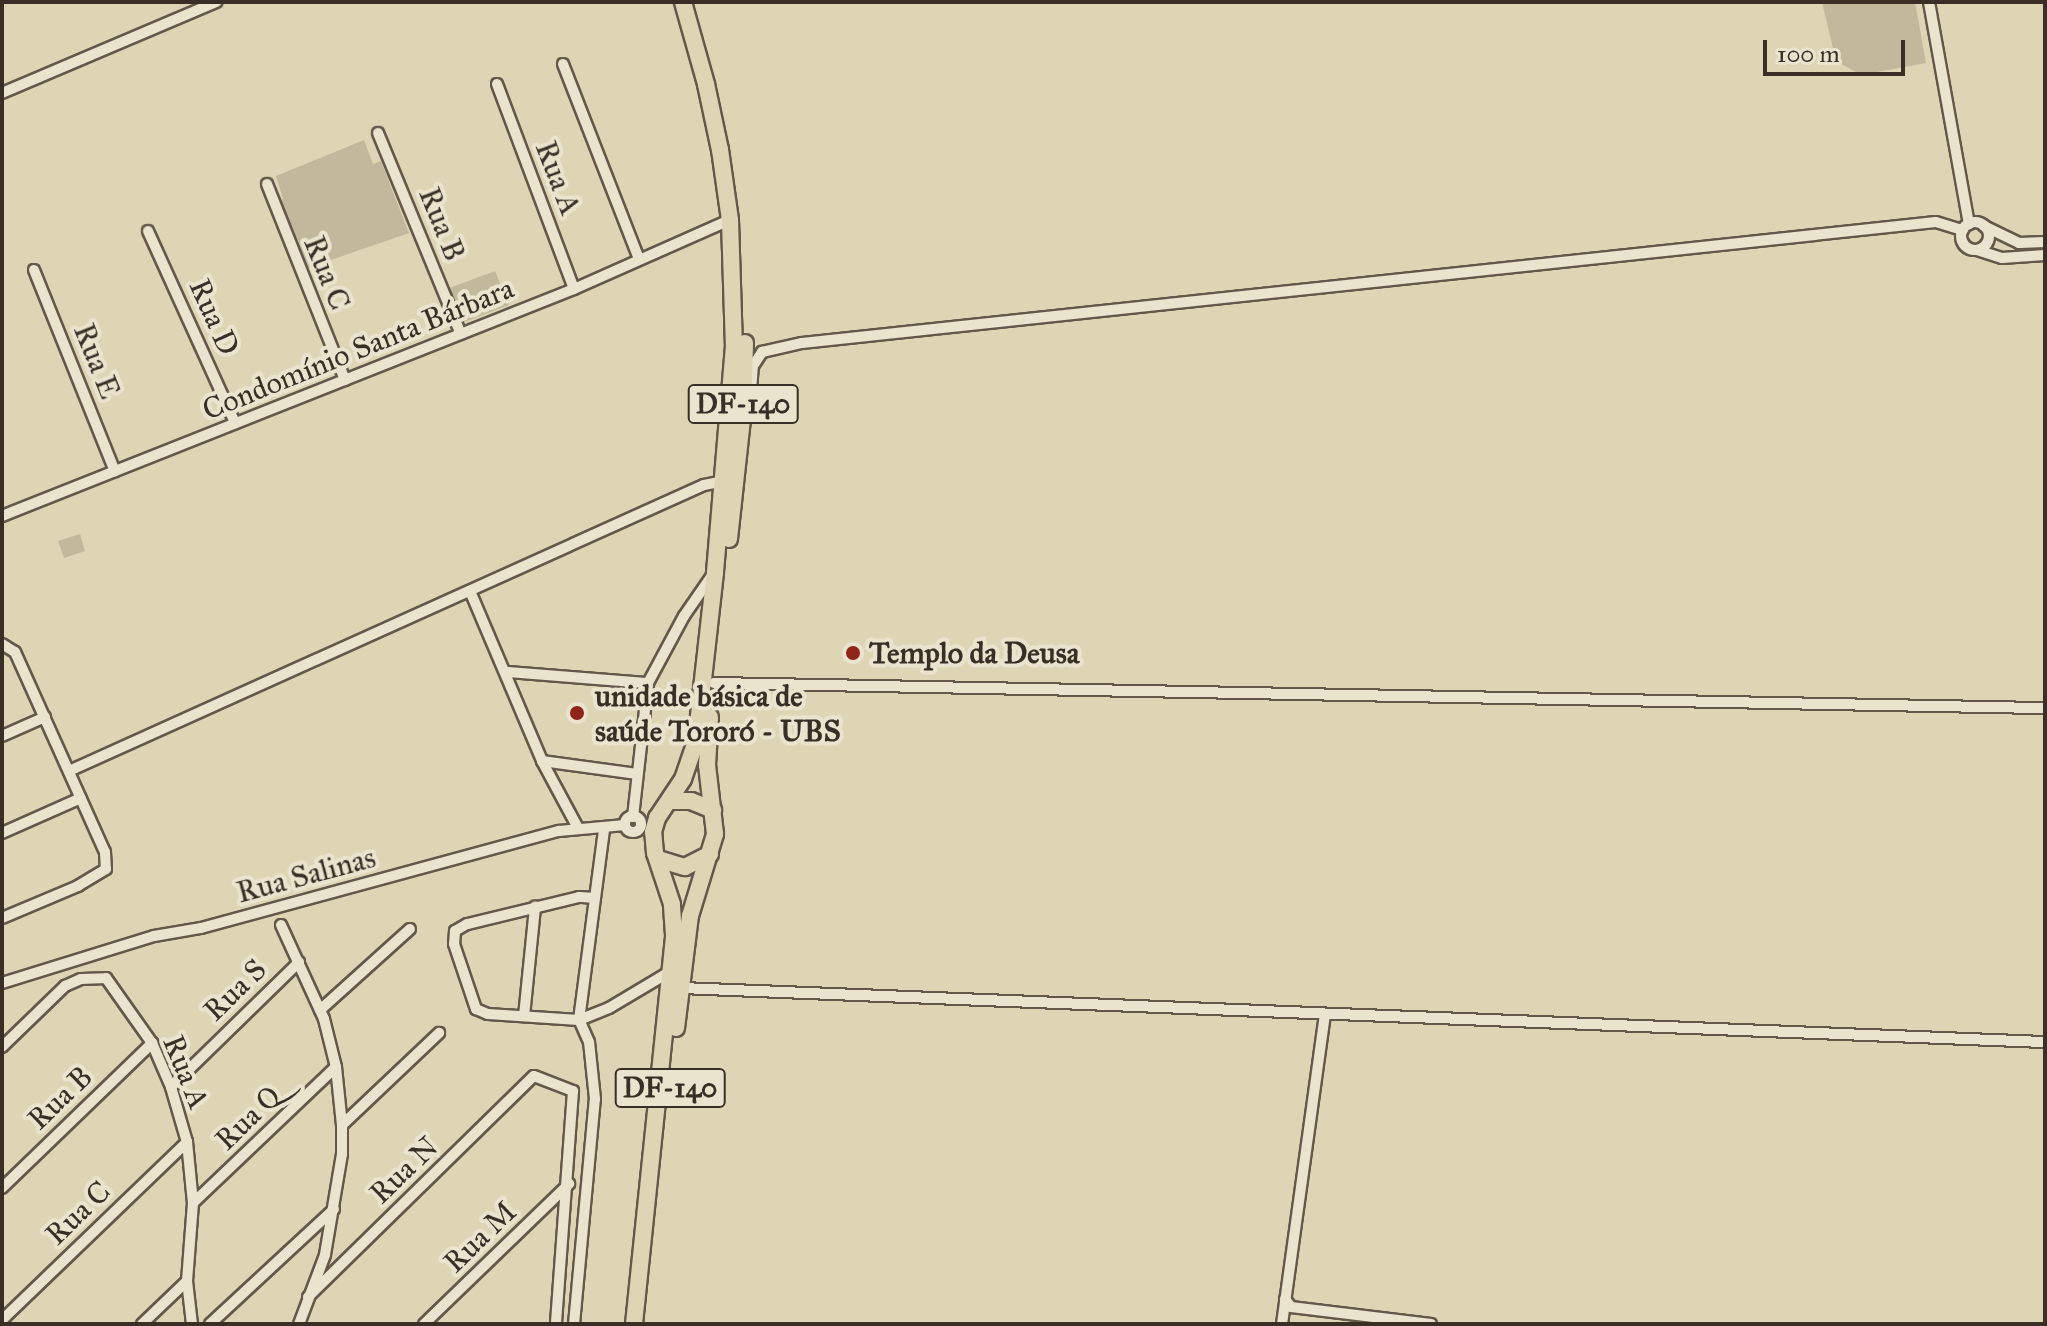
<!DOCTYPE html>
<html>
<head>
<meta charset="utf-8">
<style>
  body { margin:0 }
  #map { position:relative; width:2047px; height:1326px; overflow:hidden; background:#ded5b5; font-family:"IM FELL Great Primer",serif }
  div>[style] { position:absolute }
  .green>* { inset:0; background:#c2b99d }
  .roads { filter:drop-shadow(2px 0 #63584a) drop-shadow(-2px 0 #63584a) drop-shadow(0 2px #63584a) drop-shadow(0 -2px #63584a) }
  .minor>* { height:10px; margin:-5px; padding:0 5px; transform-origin:5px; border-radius:5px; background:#eae4cf }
  .minor>.ring { margin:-5px; padding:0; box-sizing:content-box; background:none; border:10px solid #eae4cf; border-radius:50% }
  .primary>* { height:16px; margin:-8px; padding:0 8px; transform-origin:8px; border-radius:8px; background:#ded5b5 }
  .dots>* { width:22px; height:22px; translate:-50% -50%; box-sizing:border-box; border:4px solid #eae4cf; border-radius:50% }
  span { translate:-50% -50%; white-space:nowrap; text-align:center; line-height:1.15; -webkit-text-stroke:8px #eae4cf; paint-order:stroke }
  .shield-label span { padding:2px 6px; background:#eae4cf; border:2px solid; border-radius:6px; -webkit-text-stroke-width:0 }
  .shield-label { font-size:28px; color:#3a2f26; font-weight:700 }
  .street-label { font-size:30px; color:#3a2f26 }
  .poi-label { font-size:30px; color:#3a2f26; font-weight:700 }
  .left { translate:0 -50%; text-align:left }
  .frame { position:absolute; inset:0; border:4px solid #3a2f26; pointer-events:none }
  .scale { position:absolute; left:1763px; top:40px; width:142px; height:36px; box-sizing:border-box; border:4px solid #3a2f26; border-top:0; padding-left:10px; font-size:24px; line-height:28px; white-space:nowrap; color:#3a2f26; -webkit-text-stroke:6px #eae4cf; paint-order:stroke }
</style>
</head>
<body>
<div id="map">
  <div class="green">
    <i style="clip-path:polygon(1915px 2px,1926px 63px,1861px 75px,1836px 61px,1822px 2px)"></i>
    <i style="clip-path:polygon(364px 140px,373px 164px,381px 161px,409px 233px,302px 270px,276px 202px,283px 199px,276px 176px)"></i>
    <i style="clip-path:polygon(495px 271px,509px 305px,459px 324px,444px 290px)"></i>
    <i style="clip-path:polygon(80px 534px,85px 551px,64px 558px,58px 541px)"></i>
  </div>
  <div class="roads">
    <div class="minor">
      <i style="left:1929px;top:2px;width:226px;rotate:79.8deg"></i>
      <i style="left:563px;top:64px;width:209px;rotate:68.7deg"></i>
      <i style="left:497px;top:84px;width:219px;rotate:69.4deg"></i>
      <i style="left:2px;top:93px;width:233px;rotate:-23deg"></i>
      <i style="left:378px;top:133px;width:217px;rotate:67.6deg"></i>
      <i style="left:267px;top:184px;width:211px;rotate:68.3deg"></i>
      <i class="ring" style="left:1961px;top:222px;width:18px;height:18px"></i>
      <i style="left:1984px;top:226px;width:39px;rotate:26deg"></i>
      <i style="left:2019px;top:243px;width:26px;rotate:-2deg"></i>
      <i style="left:148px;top:231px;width:211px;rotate:65.6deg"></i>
      <i style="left:1977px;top:250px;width:26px;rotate:18deg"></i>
      <i style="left:2002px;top:258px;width:43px;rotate:-4deg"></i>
      <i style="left:34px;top:270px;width:217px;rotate:68.1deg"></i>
      <i style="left:751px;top:392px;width:26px;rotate:-86deg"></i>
      <i style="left:753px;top:366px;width:17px;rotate:-57deg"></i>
      <i style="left:762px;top:352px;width:41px;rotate:-12.7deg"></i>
      <i style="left:802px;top:343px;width:1140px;rotate:-6.09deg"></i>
      <i style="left:1936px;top:222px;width:28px;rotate:17deg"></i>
      <i style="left:2px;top:516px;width:615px;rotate:-21.65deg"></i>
      <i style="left:574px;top:289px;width:171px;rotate:-23.9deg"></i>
      <i style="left:470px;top:591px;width:185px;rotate:67deg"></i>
      <i style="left:542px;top:761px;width:76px;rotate:61.8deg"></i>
      <i style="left:2px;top:644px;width:15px;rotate:32deg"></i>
      <i style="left:15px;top:652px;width:219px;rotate:65.8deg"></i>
      <i style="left:105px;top:852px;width:17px;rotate:87deg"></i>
      <i style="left:106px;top:869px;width:33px;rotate:149deg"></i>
      <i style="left:78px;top:886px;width:82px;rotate:157.2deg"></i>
      <i style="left:507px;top:672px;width:141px;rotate:4.5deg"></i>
      <i style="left:714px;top:683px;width:1331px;rotate:1.08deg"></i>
      <i style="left:2px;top:736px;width:47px;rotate:-23.8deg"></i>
      <i style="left:542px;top:761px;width:96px;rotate:7.8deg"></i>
      <i style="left:69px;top:771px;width:696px;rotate:-24.25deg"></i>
      <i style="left:704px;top:485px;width:20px;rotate:-11deg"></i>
      <i class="ring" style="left:625px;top:816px;width:6px;height:6px"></i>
      <i style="left:633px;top:817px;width:135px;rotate:-83.6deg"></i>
      <i style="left:648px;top:683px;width:76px;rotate:-61.8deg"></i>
      <i style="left:684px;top:616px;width:47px;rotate:-55.3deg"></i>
      <i style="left:2px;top:833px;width:86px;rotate:-23.9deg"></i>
      <i style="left:595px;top:898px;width:16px;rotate:-176deg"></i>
      <i style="left:579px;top:897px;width:115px;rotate:166.4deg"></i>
      <i style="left:467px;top:924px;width:14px;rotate:150deg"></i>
      <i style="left:455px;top:931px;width:13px;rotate:94deg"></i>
      <i style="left:454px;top:944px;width:69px;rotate:71.3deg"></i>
      <i style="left:476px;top:1009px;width:13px;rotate:23deg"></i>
      <i style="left:488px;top:1014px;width:91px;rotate:3.8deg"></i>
      <i style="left:579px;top:1020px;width:32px;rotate:-22deg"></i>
      <i style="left:609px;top:1008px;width:72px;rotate:-30.8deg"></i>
      <i style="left:281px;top:925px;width:103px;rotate:65.4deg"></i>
      <i style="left:324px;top:1019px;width:49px;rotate:76deg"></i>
      <i style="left:336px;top:1067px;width:58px;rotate:84.1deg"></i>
      <i style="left:342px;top:1125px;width:29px;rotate:90deg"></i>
      <i style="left:342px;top:1154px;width:102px;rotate:99.6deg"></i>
      <i style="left:325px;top:1255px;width:74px;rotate:110.6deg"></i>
      <i style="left:2px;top:983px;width:159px;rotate:-17.2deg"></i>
      <i style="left:154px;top:936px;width:48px;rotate:-9.7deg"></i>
      <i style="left:201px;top:928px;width:371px;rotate:-15.2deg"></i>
      <i style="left:559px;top:831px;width:66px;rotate:-5.2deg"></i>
      <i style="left:681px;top:988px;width:1365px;rotate:2.27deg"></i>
      <i style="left:320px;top:1010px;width:121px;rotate:-42deg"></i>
      <i style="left:524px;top:1016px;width:110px;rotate:-84.2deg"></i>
      <i style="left:2px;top:1047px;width:88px;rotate:-44.1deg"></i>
      <i style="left:65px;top:986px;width:17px;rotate:-24deg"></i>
      <i style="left:81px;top:979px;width:25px;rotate:-2deg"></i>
      <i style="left:106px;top:978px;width:80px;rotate:54.7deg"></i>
      <i style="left:152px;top:1043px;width:48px;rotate:66.6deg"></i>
      <i style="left:171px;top:1087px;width:57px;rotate:73.8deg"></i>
      <i style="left:187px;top:1142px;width:61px;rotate:84.4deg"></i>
      <i style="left:193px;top:1203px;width:78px;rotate:94.4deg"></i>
      <i style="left:187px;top:1281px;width:43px;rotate:83.4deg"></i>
      <i style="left:171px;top:1087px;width:179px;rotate:-44.3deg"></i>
      <i style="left:342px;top:1125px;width:134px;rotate:-43.5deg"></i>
      <i style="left:2px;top:1188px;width:209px;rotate:-44deg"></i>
      <i style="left:193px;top:1203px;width:197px;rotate:-43.6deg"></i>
      <i style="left:308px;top:1297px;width:316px;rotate:-44.4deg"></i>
      <i style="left:534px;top:1076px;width:42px;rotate:21deg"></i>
      <i style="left:573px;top:1091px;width:234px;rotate:94.2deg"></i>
      <i style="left:1285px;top:1299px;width:10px;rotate:53deg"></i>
      <i style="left:1291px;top:1307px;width:141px;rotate:6.9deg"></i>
      <i style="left:2px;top:1320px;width:257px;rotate:-43.9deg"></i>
      <i style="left:142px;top:1324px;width:62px;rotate:-43.7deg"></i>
      <i style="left:210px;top:1324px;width:169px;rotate:-42.8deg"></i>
      <i style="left:424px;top:1324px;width:202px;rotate:-44deg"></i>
      <i style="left:574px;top:1324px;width:226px;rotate:-84.7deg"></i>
      <i style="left:595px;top:1099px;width:57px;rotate:-96deg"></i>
      <i style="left:589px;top:1042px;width:24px;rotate:-114deg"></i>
      <i style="left:579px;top:1020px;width:193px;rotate:-82.5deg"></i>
      <i style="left:1282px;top:1324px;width:313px;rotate:-82.1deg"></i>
    </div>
    <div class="primary">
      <i style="left:729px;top:539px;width:129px;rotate:-83.8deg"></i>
      <i style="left:743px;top:411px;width:68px;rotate:-88.3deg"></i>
      <i style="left:670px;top:801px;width:21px"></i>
      <i style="left:691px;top:801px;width:24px;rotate:22deg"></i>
      <i style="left:658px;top:859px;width:28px;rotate:17deg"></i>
      <i style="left:685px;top:867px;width:28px;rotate:-27deg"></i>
      <i style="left:676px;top:1028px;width:113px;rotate:-82.9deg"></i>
      <i style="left:690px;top:916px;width:86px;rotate:-73deg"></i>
      <i style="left:715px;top:834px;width:69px;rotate:-96.6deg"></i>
      <i style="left:707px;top:765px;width:48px;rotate:-86.4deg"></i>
      <i style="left:634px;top:1324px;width:391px;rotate:-84.1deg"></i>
      <i style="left:674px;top:935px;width:31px;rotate:-94deg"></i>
      <i style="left:672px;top:904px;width:54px;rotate:-108.4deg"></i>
      <i style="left:655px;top:853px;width:21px;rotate:-95deg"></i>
      <i style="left:653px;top:832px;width:15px;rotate:-74deg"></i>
      <i style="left:657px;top:818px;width:47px;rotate:-56.3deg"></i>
      <i style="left:683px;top:779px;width:39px;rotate:-71deg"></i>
      <i style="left:696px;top:742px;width:171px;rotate:-83.6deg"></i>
      <i style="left:715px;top:572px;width:225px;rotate:-85.2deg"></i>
      <i style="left:734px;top:348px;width:128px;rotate:-91.8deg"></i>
      <i style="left:730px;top:220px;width:71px;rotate:-98.1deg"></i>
      <i style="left:720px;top:150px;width:67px;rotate:-102deg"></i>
      <i style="left:706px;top:84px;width:85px;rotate:-105.7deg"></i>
    </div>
  </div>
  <div class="dots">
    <i style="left:853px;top:653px;background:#8f2418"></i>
    <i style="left:577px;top:713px;background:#8f2418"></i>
  </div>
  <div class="shield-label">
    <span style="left:743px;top:404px">DF-140</span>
    <span style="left:670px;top:1088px">DF-140</span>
  </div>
  <div class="street-label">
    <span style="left:558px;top:178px;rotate:69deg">Rua A</span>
    <span style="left:442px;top:224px;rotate:68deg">Rua B</span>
    <span style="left:327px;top:273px;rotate:68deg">Rua C</span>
    <span style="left:214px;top:317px;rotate:66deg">Rua D</span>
    <span style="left:358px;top:349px;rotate:-22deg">Condomínio Santa Bárbara</span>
    <span style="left:97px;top:361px;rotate:68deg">Rua E</span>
    <span style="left:306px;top:875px;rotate:-15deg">Rua Salinas</span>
    <span style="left:235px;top:990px;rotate:-44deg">Rua S</span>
    <span style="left:186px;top:1072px;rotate:68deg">Rua A</span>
    <span style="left:60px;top:1098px;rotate:-44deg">Rua B</span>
    <span style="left:248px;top:1118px;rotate:-44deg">Rua Q</span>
    <span style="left:404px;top:1170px;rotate:-44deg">Rua N</span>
    <span style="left:78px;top:1213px;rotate:-44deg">Rua C</span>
    <span style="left:480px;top:1237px;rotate:-44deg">Rua M</span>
  </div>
  <div class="poi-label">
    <span class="left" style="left:869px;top:653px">Templo da Deusa</span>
    <span class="left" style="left:595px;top:713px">unidade básica de<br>saúde Tororó - UBS</span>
  </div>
  <div class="frame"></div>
  <div class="scale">100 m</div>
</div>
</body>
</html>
